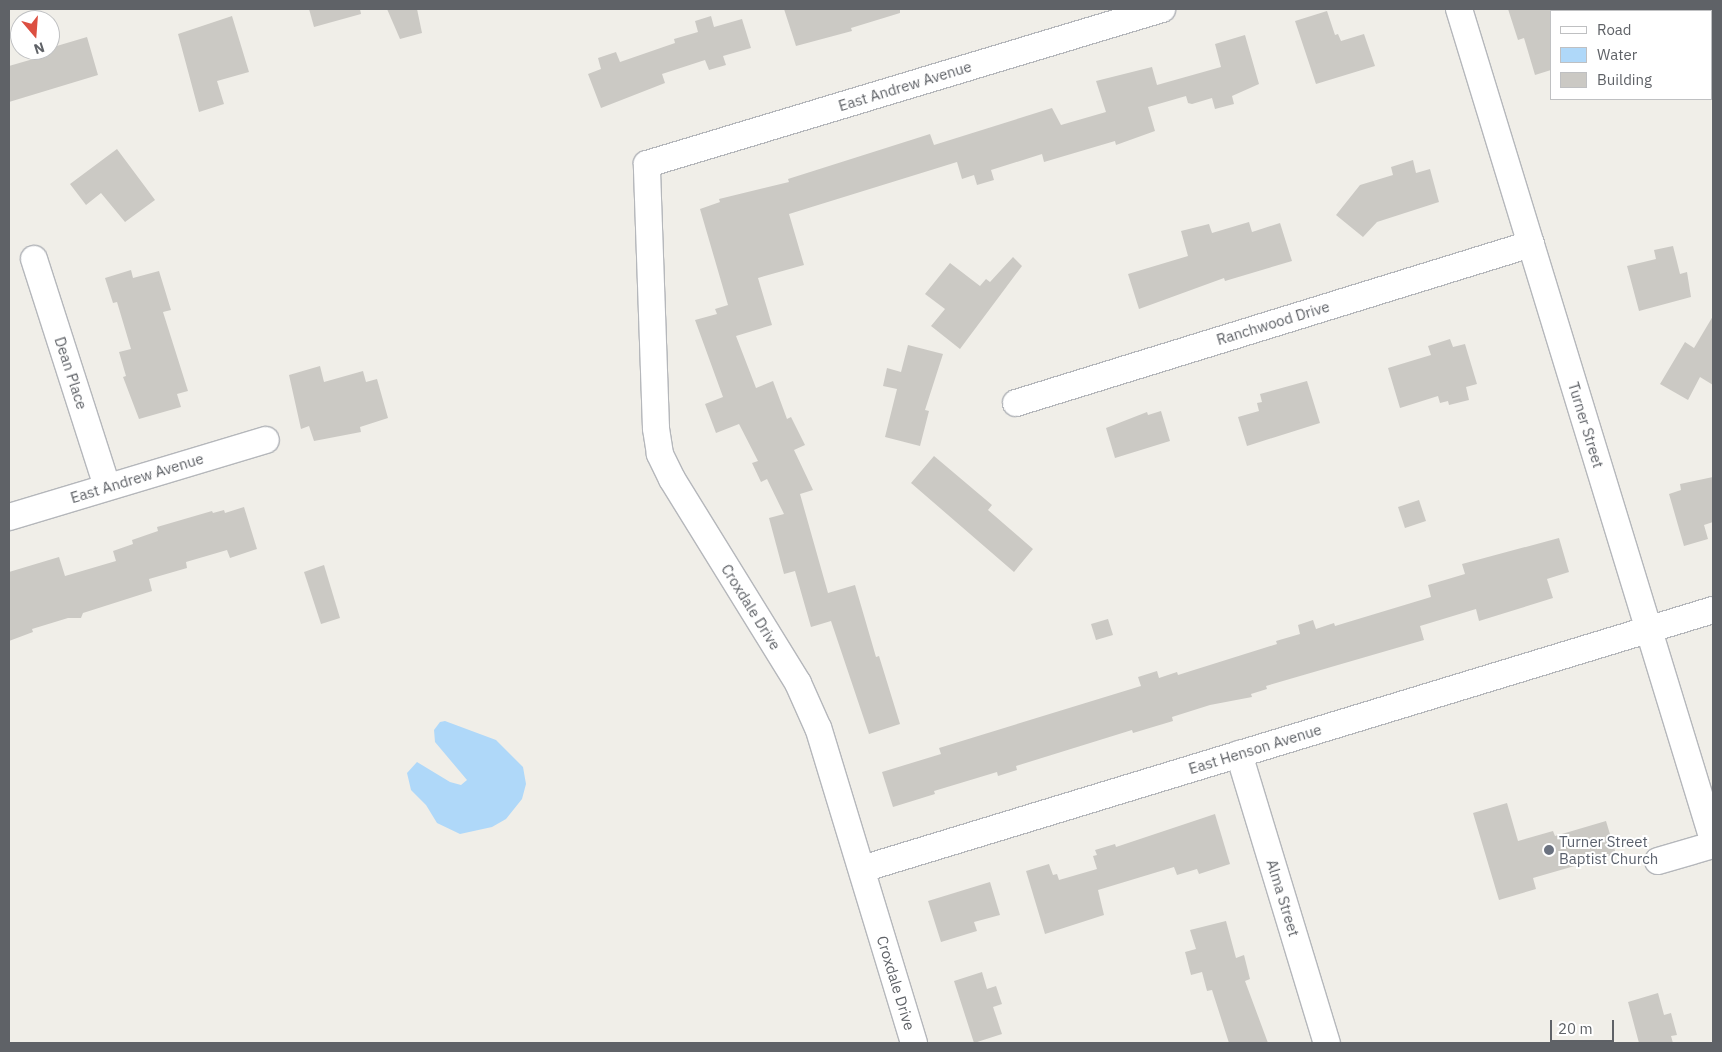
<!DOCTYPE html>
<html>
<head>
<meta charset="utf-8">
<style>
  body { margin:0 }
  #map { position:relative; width:1722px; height:1052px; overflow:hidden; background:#f0eee8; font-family:"IBM Plex Sans",sans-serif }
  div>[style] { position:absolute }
  .water>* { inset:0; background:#afd8f9 }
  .building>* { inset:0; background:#cbc9c4 }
  .roads { filter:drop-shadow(1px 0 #b5b7bb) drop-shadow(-1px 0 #b5b7bb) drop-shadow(0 1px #b5b7bb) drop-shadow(0 -1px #b5b7bb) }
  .minor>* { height:26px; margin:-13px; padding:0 13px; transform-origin:13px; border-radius:13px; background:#fff }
  .dots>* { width:14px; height:14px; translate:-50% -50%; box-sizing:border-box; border:2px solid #fff; border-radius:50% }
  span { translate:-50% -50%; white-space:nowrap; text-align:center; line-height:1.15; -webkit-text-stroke:4px #fff; paint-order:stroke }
  .street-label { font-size:15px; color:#5f6267 }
  .worship-label { font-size:15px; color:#5b616d }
  .left { translate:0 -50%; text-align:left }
  .frame { position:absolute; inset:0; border:10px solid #5f6267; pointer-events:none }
  .legend { position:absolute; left:1550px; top:10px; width:162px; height:90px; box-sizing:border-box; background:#fff; border:1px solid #bfc0c2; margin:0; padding:6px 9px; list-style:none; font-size:15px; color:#5f6267 }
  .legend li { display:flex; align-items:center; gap:10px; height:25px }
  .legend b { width:25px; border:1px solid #bfc0c2 }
  .north { position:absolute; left:10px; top:10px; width:50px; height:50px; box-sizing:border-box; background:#fff; border:1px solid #bfc0c2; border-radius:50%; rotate:162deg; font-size:14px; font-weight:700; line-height:20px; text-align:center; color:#5f6267 }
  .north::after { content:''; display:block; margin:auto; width:18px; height:22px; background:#dc4f41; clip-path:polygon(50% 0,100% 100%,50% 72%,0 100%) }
  .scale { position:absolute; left:1550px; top:1020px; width:64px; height:22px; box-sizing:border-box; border:2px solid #5f6267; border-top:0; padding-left:6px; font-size:15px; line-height:18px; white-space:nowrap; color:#5f6267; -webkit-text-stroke:4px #fff; paint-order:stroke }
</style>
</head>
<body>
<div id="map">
  <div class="water">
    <i style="clip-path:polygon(445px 721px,496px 740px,523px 767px,526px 784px,522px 799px,506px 819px,492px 827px,460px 834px,437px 823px,426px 805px,411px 790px,407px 773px,417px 762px,450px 782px,461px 785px,467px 780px,435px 742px,434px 730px,440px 722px)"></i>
  </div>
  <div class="building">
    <i style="clip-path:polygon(309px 9px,360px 9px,361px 14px,314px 27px)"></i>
    <i style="clip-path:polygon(387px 9px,417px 9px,422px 33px,400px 39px)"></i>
    <i style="clip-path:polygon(784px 9px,900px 9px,900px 13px,851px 28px,852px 31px,796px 46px)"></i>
    <i style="clip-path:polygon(1508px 9px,1551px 9px,1551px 70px,1535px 75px,1524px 38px,1518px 40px)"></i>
    <i style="clip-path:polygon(1327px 11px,1335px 35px,1338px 34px,1341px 41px,1364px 34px,1375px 66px,1316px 84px,1295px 21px)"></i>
    <i style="clip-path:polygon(232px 16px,249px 72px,217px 81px,224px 104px,199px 112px,178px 34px)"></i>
    <i style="clip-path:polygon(711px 16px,714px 27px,742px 19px,751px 48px,723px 56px,726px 65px,709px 70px,705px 60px,662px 74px,665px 83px,601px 108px,588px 74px,601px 69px,598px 58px,616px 52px,620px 62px,675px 43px,674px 39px,698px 32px,695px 21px)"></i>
    <i style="clip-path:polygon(1245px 35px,1259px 84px,1232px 96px,1234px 104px,1215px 109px,1212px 98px,1192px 104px,1188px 103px,1186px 96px,1148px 107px,1155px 131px,1116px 145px,1115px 141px,1044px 162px,1042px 154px,991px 170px,994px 180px,977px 185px,974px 175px,962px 179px,957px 162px,789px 214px,804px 265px,758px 278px,772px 325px,736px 336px,756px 388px,773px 381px,787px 419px,791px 417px,805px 445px,794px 450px,813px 490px,800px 494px,828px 593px,855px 585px,876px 657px,879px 656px,900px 724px,869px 734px,831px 621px,811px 627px,795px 571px,784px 574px,769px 518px,784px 514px,767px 479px,761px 482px,752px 463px,758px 461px,739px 424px,716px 433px,705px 404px,723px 397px,695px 320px,717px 314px,715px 309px,728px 305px,700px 209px,720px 202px,719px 199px,789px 182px,788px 179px,930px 134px,934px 145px,1052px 108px,1061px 125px,1106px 112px,1096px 81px,1152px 67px,1157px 85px,1221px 67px,1215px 44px)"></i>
    <i style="clip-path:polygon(87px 37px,98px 75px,9px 102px,9px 66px,47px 55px,46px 50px,50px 48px)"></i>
    <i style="clip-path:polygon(117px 149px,155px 200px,125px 222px,101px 193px,86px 205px,70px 184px)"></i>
    <i style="clip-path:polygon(1413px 160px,1416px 173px,1430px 169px,1439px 202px,1377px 222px,1363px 237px,1336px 215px,1360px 185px,1393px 175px,1391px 167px)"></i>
    <i style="clip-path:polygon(1249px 222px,1252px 232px,1280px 223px,1292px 261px,1225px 281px,1224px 278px,1139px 309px,1128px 274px,1188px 256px,1181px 231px,1209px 224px,1212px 233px)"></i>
    <i style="clip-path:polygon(1673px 246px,1680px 274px,1687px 272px,1691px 297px,1639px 311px,1627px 266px,1656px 259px,1654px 250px)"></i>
    <i style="clip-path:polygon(1013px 257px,1022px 266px,960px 349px,931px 326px,945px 309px,925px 294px,950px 263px,980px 286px,986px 279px,990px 282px)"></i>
    <i style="clip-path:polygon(131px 270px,133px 278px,159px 271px,171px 310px,163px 312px,188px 391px,177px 394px,181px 407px,139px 419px,123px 377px,126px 376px,119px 352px,131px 349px,117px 302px,113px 303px,105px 278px)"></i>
    <i style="clip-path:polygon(1713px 316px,1713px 385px,1700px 377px,1688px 400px,1660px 384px,1685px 342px,1694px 348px)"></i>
    <i style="clip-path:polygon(1450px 339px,1453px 347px,1465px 344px,1477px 384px,1466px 387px,1469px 400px,1449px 405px,1448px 401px,1440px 403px,1438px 396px,1400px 408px,1388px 368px,1431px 355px,1428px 346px)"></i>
    <i style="clip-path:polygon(908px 345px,943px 354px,925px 410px,929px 411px,920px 446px,885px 437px,897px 389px,883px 386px,887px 368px,901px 372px)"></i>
    <i style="clip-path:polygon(320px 366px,324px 382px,363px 371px,366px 382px,377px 379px,388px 418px,360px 427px,361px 432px,314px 441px,309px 426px,301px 429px,289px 375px)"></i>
    <i style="clip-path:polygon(1307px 381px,1320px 423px,1247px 446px,1238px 417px,1259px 411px,1257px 403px,1262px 402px,1260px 394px)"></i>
    <i style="clip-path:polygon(1161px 411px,1170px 441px,1115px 458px,1106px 428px,1147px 412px,1148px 415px)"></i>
    <i style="clip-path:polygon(934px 456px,992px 505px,988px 510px,1033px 549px,1014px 572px,911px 483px)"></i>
    <i style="clip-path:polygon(1713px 477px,1713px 522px,1704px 525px,1708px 539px,1684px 546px,1669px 494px,1681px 490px,1680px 484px)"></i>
    <i style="clip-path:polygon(1419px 500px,1426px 521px,1405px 528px,1398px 507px)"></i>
    <i style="clip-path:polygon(244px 507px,257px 549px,230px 558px,227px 550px,186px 562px,187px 568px,149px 579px,152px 591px,83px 613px,81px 618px,68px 618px,32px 629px,33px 632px,9px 641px,9px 572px,59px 557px,65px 576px,116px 561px,113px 551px,133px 544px,132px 540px,158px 531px,157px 527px,212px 511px,213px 513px,224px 510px,225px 513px)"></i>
    <i style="clip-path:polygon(1559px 538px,1569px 572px,1547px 579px,1553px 598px,1479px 621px,1476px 609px,1420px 626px,1424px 640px,1266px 686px,1267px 689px,1251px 694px,1252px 697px,1210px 705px,1172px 717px,1173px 721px,1133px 733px,1132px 730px,1016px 766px,1017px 770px,998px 776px,997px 772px,934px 791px,935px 794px,893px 807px,882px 772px,941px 754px,939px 748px,1141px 686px,1138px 677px,1157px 671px,1159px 678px,1177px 672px,1178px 675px,1277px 644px,1276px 641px,1300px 634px,1298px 625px,1313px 620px,1316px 629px,1334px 623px,1335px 626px,1431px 597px,1428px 585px,1465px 574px,1462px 564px)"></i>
    <i style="clip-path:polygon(324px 565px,340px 618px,321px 624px,304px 572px)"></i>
    <i style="clip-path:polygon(1108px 619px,1113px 635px,1096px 640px,1091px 624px)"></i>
    <i style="clip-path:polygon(1507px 803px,1518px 841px,1553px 831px,1555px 836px,1606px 821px,1616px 854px,1533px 878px,1536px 889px,1499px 900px,1473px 813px)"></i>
    <i style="clip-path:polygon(1215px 814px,1230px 864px,1199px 874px,1197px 869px,1177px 875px,1174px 867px,1098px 890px,1104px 915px,1045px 934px,1026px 871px,1049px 864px,1053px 875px,1057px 874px,1059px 880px,1097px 869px,1093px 856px,1097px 855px,1095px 850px,1115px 844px,1116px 847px)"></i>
    <i style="clip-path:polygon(990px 882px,1000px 915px,974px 922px,977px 931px,941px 942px,928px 901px)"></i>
    <i style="clip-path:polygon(1226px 921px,1236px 958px,1244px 955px,1250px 979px,1245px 981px,1268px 1043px,1229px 1043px,1212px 990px,1207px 991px,1202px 972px,1191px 975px,1185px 952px,1196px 949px,1190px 930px)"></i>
    <i style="clip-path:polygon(982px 972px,987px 989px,996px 986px,1002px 1004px,993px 1007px,1002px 1034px,974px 1043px,954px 981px)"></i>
    <i style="clip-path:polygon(1658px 993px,1664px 1015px,1671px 1013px,1677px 1035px,1671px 1036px,1673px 1043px,1639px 1043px,1628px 1002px)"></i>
  </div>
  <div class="roads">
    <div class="minor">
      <i style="left:1459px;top:9px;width:869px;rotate:73deg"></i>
      <i style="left:34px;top:259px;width:239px;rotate:72.2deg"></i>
      <i style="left:1016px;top:403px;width:539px;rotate:-17.16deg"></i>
      <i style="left:9px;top:517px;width:268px;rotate:-16.7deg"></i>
      <i style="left:1239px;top:754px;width:302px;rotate:73.1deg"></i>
      <i style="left:1658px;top:861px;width:57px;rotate:-16.2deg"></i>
      <i style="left:862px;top:869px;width:890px;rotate:-16.93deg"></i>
      <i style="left:914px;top:1043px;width:329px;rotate:-106.9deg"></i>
      <i style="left:818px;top:728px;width:49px;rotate:-114deg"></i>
      <i style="left:798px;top:683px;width:240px;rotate:-121.7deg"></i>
      <i style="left:672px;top:479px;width:28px;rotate:-116deg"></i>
      <i style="left:660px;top:454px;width:26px;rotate:-99deg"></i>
      <i style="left:656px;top:428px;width:264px;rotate:-92deg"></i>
      <i style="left:647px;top:164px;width:538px;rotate:-16.75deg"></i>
    </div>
  </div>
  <div class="dots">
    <i style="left:1549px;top:850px;background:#6b7280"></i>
  </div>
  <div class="street-label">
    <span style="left:905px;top:86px;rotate:-17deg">East Andrew Avenue</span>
    <span style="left:1273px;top:323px;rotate:-17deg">Ranchwood Drive</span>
    <span style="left:71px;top:373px;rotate:72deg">Dean Place</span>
    <span style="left:1586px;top:425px;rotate:73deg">Turner Street</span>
    <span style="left:137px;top:478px;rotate:-17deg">East Andrew Avenue</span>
    <span style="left:751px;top:607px;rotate:58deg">Croxdale Drive</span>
    <span style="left:1255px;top:749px;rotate:-17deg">East Henson Avenue</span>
    <span style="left:1283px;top:898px;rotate:73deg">Alma Street</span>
    <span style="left:896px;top:983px;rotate:73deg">Croxdale Drive</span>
  </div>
  <div class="worship-label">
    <span class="left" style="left:1559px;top:850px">Turner Street<br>Baptist Church</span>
  </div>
  <div class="frame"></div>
  <ul class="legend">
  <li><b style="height:6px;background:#fff"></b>Road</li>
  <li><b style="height:14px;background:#afd8f9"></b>Water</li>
  <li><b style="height:14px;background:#cbc9c4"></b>Building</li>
  </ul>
  <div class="north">N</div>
  <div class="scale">20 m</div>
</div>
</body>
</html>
